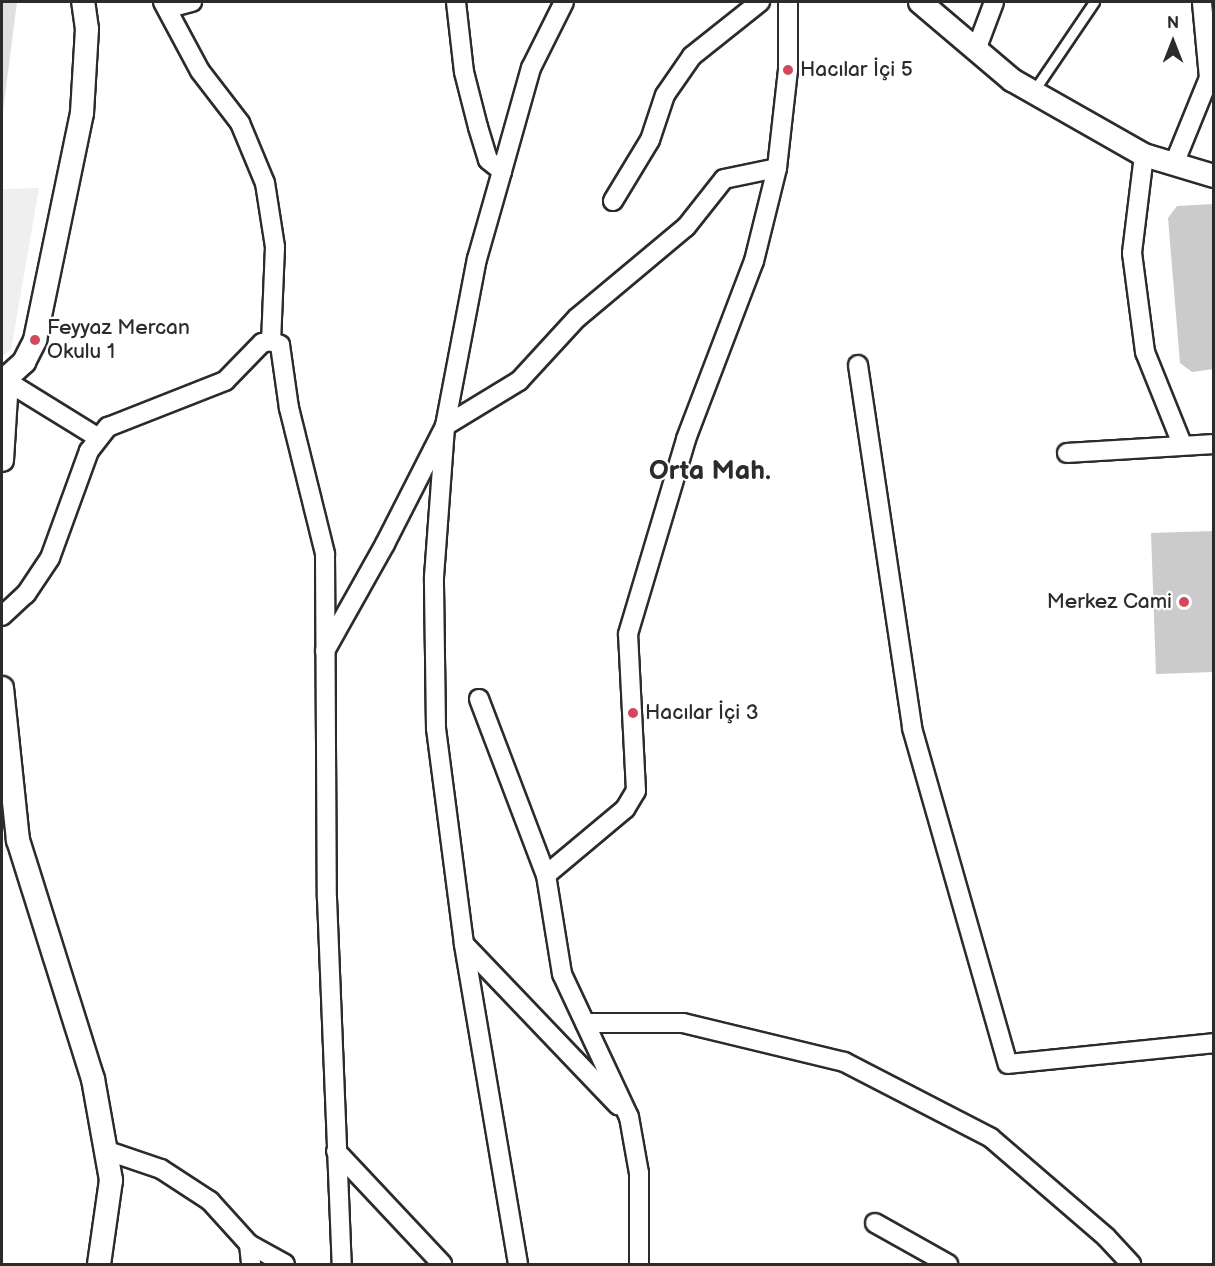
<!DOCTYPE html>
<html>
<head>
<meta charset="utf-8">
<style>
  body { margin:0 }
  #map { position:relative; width:1215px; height:1266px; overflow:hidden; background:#fff; font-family:"Balsamiq Sans",sans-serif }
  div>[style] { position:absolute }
  .built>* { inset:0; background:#efefef }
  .green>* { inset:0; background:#e0e0e0 }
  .building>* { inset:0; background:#cbcbcb }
  .roads { filter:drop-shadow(2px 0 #2b2b2b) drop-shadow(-2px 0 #2b2b2b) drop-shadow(0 2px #2b2b2b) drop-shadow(0 -2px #2b2b2b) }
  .service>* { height:9px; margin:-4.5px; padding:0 4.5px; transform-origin:4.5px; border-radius:4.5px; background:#fff }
  .minor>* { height:18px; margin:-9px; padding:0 9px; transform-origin:9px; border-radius:9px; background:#fff }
  .tertiary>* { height:22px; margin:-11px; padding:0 11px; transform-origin:11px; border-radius:11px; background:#fff }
  .dots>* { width:16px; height:16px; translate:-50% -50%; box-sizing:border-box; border:3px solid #fff; border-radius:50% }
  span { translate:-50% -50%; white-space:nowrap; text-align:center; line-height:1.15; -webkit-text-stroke:4.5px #fff; paint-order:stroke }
  .poi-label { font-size:21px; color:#2b2b2b }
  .left { translate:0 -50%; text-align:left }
  .right { translate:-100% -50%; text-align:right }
  .district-label { font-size:27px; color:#2b2b2b; font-weight:700 }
  .frame { position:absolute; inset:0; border:3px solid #2b2b2b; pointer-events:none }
  .north { position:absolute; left:1143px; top:12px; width:60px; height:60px; -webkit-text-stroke:4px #fff; paint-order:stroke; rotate:0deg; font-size:16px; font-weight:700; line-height:24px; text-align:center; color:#2b2b2b }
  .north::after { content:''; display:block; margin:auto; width:21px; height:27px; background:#2b2b2b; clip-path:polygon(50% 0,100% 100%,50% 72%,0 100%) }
</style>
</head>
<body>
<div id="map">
  <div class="built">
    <i style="clip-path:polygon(39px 188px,11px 350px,2px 356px,2px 189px)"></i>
  </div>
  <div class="green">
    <i style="clip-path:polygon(2px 2px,17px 2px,2px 119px)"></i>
  </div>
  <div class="building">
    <i style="clip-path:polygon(1214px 204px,1214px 369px,1192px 372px,1180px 363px,1168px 218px,1177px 206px)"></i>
    <i style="clip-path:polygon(1214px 531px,1214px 672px,1156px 674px,1151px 533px)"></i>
  </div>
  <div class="roads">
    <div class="service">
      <i style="left:1033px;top:92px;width:109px;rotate:-55.9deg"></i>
    </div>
    <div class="minor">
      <i style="left:163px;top:2px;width:78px;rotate:61.8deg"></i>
      <i style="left:200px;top:71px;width:66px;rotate:52.4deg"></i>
      <i style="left:240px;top:123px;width:65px;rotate:67.4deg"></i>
      <i style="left:265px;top:183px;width:65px;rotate:81.1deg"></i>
      <i style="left:275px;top:247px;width:94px;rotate:92.4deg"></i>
      <i style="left:456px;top:2px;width:70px;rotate:83.5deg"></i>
      <i style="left:464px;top:72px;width:57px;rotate:75.7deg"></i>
      <i style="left:478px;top:127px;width:34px;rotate:73deg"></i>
      <i style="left:488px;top:160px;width:18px;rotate:38deg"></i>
      <i style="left:169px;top:8px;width:24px;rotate:-15deg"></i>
      <i style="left:976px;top:50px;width:51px;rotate:-69.4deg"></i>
      <i style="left:1144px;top:155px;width:99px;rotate:97deg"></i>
      <i style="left:1132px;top:253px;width:100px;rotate:82.5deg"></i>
      <i style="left:1145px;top:352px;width:99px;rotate:68.1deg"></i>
      <i style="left:1174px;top:164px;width:93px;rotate:-67.9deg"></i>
      <i style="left:1209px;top:78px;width:76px;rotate:-95.3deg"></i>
      <i style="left:613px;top:201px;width:71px;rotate:-58.8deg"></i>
      <i style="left:650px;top:140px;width:47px;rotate:-71.6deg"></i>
      <i style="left:665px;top:95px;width:47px;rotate:-55.3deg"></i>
      <i style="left:692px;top:56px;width:87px;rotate:-38.5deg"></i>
      <i style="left:858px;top:365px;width:367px;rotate:81.5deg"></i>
      <i style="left:912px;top:728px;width:349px;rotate:74.1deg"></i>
      <i style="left:1008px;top:1064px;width:207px;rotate:-5.8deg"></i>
      <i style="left:8px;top:382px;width:105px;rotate:31.7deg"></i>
      <i style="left:1067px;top:453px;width:147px;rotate:-3.5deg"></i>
      <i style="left:2px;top:616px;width:33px;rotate:-43deg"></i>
      <i style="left:26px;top:594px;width:43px;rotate:-56.3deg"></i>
      <i style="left:50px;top:558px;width:114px;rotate:-70deg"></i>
      <i style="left:89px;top:451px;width:31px;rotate:-52deg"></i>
      <i style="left:108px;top:427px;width:126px;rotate:-21.5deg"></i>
      <i style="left:225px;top:381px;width:53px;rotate:-45.8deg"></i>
      <i style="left:262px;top:343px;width:9px;rotate:-13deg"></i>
      <i style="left:271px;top:341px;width:10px;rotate:24deg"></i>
      <i style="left:280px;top:345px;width:64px;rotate:81.9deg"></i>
      <i style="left:289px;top:408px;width:150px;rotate:76.1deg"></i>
      <i style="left:325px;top:554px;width:344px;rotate:89.7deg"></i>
      <i style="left:327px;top:898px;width:366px;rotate:87.7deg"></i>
      <i style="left:325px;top:651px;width:123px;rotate:-60.7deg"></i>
      <i style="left:385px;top:544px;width:132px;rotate:-63deg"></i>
      <i style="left:445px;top:426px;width:170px;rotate:-79.2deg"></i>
      <i style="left:477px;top:259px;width:91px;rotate:-74.1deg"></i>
      <i style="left:502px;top:171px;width:107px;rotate:-74.3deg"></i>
      <i style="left:531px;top:68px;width:74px;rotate:-63.4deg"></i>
      <i style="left:479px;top:699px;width:188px;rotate:69.2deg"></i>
      <i style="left:546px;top:875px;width:100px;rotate:80.8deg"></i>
      <i style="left:562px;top:974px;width:158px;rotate:64.9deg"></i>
      <i style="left:629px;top:1117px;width:57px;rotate:79.9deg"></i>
      <i style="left:639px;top:1173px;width:91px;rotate:90deg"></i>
      <i style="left:546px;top:875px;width:103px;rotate:-39.9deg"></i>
      <i style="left:625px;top:809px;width:21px;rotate:-59deg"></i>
      <i style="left:636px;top:791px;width:157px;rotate:-92.9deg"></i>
      <i style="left:628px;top:634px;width:203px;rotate:-73.4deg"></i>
      <i style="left:686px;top:439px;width:191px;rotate:-69.1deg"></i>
      <i style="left:754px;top:261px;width:96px;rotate:-76.1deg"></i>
      <i style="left:777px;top:168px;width:99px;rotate:-83.6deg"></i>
      <i style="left:788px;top:70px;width:68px;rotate:-90deg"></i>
      <i style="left:464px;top:944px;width:223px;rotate:46.3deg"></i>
      <i style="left:585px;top:1023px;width:98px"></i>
      <i style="left:683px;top:1023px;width:166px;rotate:13.6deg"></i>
      <i style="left:844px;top:1062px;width:165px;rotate:27.3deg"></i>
      <i style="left:991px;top:1138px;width:152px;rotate:40.7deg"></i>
      <i style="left:1106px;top:1237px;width:37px;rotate:47deg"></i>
      <i style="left:105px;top:1150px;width:59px;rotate:18.7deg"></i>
      <i style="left:161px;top:1169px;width:59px;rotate:33.1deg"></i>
      <i style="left:210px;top:1201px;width:58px;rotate:47.8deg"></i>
      <i style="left:249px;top:1244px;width:20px;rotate:84deg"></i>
      <i style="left:336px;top:1151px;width:155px;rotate:46.8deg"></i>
      <i style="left:875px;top:1223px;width:84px;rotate:29.3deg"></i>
      <i style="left:249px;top:1244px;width:41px;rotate:29.1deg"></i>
      <i style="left:518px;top:1264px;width:325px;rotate:-99.6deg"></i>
      <i style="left:464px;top:944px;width:218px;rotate:-97.4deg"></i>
      <i style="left:436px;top:728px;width:151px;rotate:-90.8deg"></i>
      <i style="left:434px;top:577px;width:151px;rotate:-85.8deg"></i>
      <i style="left:445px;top:426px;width:87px;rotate:-31.3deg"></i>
      <i style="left:519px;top:381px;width:86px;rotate:-47.4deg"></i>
      <i style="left:577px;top:318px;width:142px;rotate:-39.9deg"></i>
      <i style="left:686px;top:227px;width:61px;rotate:-51.6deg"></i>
      <i style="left:724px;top:179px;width:54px;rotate:-11.7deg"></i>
    </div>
    <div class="tertiary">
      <i style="left:920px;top:2px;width:121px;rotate:40.3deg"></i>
      <i style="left:1012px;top:80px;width:152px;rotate:29.6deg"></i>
      <i style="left:1144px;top:155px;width:73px;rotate:16.7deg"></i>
      <i style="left:2px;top:382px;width:30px;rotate:-42deg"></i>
      <i style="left:24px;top:362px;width:25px;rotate:-63deg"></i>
      <i style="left:35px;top:340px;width:232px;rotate:-78.3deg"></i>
      <i style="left:82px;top:113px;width:84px;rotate:-86.6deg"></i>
      <i style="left:87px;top:29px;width:27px;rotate:-98deg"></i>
      <i style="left:2px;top:460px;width:80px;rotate:-86.4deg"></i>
      <i style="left:2px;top:688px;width:153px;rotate:84deg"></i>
      <i style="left:18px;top:840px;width:250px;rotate:72.6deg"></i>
      <i style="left:93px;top:1079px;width:103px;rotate:79.9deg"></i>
      <i style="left:111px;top:1180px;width:85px;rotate:98.1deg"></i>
    </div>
  </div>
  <div class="dots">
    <i style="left:788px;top:70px;background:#d1495b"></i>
    <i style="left:35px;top:340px;background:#d1495b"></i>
    <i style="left:1184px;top:602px;background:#d1495b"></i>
    <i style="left:633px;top:713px;background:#d1495b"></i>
  </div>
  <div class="poi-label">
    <span class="left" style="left:800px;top:70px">Hacılar İçi 5</span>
    <span class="left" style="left:47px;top:340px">Feyyaz Mercan<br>Okulu 1</span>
    <span class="right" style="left:1172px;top:602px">Merkez Cami</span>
    <span class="left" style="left:645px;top:713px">Hacılar İçi 3</span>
  </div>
  <div class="district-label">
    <span style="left:710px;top:472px">Orta Mah.</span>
  </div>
  <div class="frame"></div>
  <div class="north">N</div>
</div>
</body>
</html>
